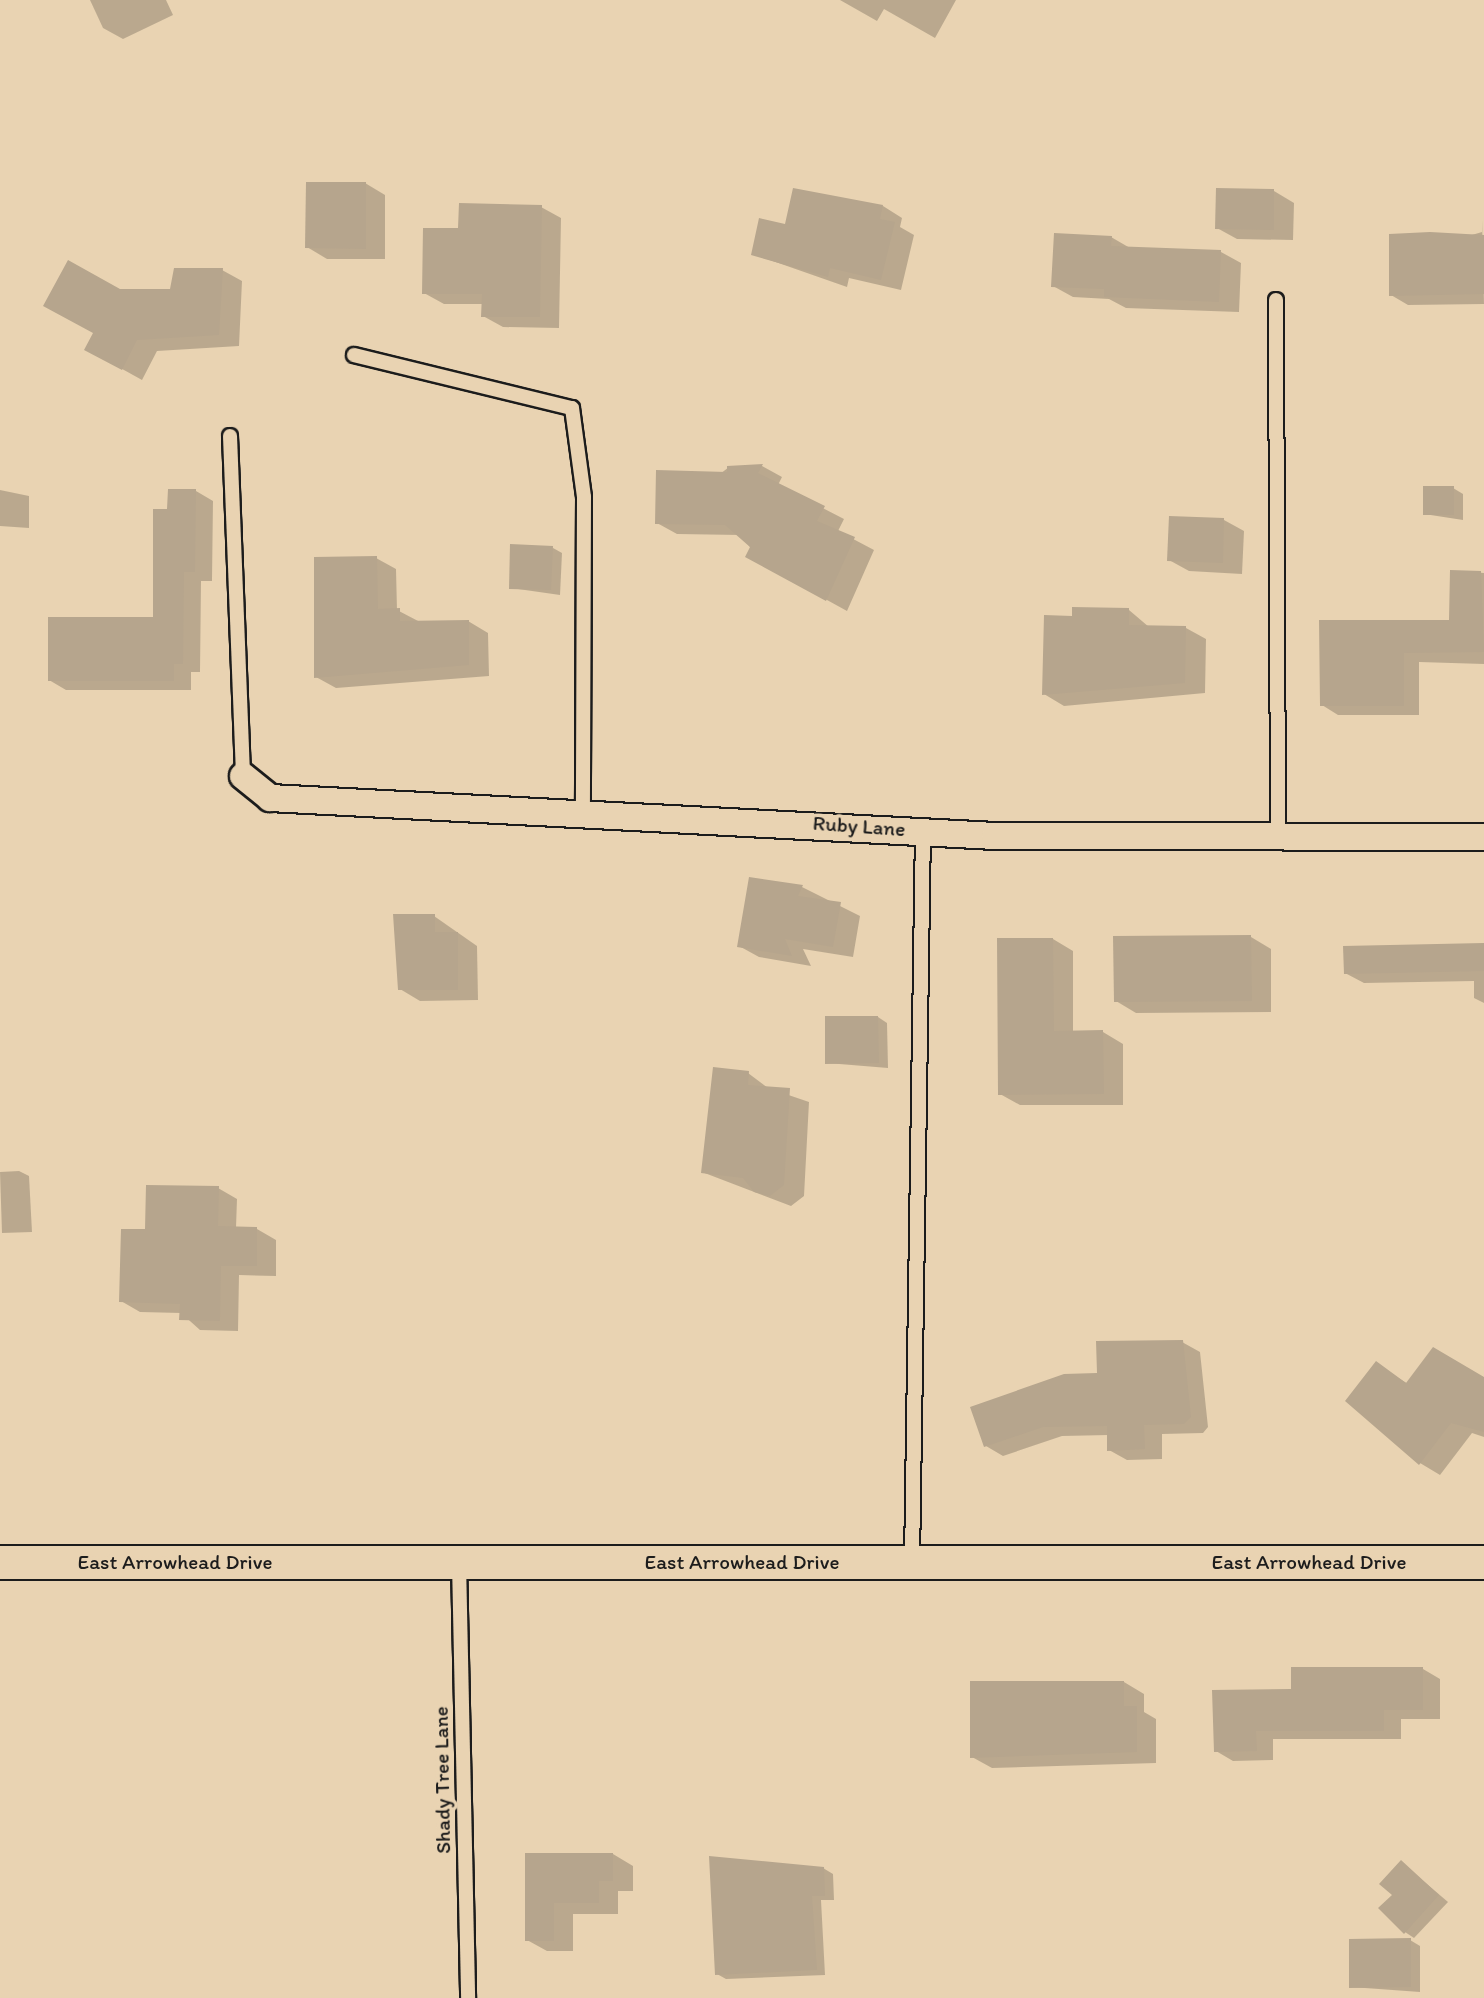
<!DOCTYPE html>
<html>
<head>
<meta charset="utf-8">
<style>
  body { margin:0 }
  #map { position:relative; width:1484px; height:1998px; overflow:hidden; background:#e9d3b2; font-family:Itim,sans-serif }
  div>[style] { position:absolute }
  .shadow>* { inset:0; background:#0003 }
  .building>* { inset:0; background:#b6a58d }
  .roads { filter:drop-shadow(2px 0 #1c1c1c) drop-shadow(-2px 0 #1c1c1c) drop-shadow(0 2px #1c1c1c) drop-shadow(0 -2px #1c1c1c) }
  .service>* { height:14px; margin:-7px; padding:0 7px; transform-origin:7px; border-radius:7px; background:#e9d3b2 }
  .minor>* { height:26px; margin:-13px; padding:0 13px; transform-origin:13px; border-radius:13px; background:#e9d3b2 }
  .tertiary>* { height:33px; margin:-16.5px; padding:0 16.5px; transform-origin:16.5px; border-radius:16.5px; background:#e9d3b2 }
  span { translate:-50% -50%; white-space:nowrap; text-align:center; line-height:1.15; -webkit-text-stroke:7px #e9d3b2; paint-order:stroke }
  .street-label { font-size:21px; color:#1c1c1c }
</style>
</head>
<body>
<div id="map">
  <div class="shadow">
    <i style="clip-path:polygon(90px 0,166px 0,173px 15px,123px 39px,103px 28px)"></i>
    <i style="clip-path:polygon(840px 0,956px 0,935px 38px,884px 9px,877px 21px)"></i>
    <i style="clip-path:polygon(365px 183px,385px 195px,385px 259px,327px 259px,307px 247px)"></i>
    <i style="clip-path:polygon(1274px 191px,1294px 203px,1293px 240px,1237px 239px,1217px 228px)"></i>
    <i style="clip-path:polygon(883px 206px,902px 218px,900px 227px,914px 235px,901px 290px,849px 278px,847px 287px,753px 254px,786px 226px)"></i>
    <i style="clip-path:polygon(541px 207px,561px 218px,559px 328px,503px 327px,483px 316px,483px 304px,444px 304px,424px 293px,460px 229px)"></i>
    <i style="clip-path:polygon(1482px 219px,1484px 304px,1408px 305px,1391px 295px,1465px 237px,1482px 232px)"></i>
    <i style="clip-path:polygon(1111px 237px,1130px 248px,1221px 252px,1241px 263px,1239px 312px,1126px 308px,1109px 299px,1073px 297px,1053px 286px)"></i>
    <i style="clip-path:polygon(222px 270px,242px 281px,239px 346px,157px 351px,142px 380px,106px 360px,120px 290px,171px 291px)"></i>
    <i style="clip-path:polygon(762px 466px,782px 477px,778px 485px,844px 519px,838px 531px,874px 550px,847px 611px,767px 567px,740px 535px,677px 534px,657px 523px,729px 467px)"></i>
    <i style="clip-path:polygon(1453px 488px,1463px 494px,1463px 520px,1424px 514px)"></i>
    <i style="clip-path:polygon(0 490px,29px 496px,29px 528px,0 526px)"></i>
    <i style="clip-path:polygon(196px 491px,213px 501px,212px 581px,201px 581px,200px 672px,191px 672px,191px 690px,66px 690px,49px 680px,154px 619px,169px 510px)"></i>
    <i style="clip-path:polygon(1224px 520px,1244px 531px,1242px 574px,1189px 571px,1169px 560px)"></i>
    <i style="clip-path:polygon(553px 548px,562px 553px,560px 595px,511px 588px)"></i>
    <i style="clip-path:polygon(315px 558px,376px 558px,396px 569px,397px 610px,420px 622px,468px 621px,488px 633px,489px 676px,336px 688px,316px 677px)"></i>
    <i style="clip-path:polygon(1452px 571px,1484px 573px,1484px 664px,1419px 662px,1419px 715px,1338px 715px,1322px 705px,1451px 622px)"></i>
    <i style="clip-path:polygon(1129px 610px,1149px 627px,1186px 628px,1206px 639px,1205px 693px,1064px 706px,1044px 694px,1074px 618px)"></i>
    <i style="clip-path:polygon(750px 879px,802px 887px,860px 916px,853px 957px,803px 949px,811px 966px,759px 957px,739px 946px)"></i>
    <i style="clip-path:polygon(434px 916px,477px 946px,478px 1000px,420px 1001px,400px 989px)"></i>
    <i style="clip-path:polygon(1251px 937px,1271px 949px,1271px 1012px,1136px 1013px,1116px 1001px)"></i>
    <i style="clip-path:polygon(1053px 939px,1073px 951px,1073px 1032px,1103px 1032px,1123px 1044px,1123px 1105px,1020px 1105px,1000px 1094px)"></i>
    <i style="clip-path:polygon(1484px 944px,1484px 1003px,1474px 998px,1474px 981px,1364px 983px,1345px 973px)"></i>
    <i style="clip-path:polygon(878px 1017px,887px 1023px,888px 1068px,827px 1063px)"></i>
    <i style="clip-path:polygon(748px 1073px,768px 1088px,809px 1102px,804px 1196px,791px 1206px,702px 1172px)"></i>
    <i style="clip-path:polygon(19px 1171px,29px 1176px,32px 1232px,2px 1233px,0 1172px)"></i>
    <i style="clip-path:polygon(218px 1188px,237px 1199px,236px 1228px,257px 1229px,276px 1240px,276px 1276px,239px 1275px,238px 1331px,200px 1330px,181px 1313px,140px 1312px,121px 1301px,147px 1231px)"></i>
    <i style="clip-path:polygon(1182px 1342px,1200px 1352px,1208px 1427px,1203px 1433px,1162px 1434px,1162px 1459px,1127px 1460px,1109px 1450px,1109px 1435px,1062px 1436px,1003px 1456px,986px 1446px,1099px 1375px)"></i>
    <i style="clip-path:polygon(1376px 1364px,1408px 1384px,1484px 1378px,1484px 1437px,1472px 1433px,1440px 1475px,1420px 1463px,1348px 1400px)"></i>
    <i style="clip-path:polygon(1423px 1669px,1440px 1679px,1440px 1719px,1401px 1719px,1401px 1739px,1273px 1739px,1273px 1760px,1233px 1761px,1216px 1751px,1293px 1691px)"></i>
    <i style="clip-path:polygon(1124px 1682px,1144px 1694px,1144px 1712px,1156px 1719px,1156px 1763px,992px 1768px,972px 1757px)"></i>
    <i style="clip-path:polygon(527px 1854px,613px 1854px,633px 1866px,633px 1891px,618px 1891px,618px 1914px,573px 1914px,573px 1951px,547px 1951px,527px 1940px)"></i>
    <i style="clip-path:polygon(1401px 1862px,1448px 1902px,1414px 1938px,1405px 1932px,1394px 1895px)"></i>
    <i style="clip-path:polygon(823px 1868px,833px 1874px,834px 1900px,821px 1900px,825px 1975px,726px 1979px,717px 1974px)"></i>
    <i style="clip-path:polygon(1410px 1940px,1420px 1946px,1420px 1992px,1351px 1987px)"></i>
  </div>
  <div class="building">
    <i style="clip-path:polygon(306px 182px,366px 182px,366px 249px,305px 248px)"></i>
    <i style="clip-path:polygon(793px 188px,883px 205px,880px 219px,895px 222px,881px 280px,830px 268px,828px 277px,751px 255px,759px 218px,785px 224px)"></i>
    <i style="clip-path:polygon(1216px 188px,1274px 189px,1274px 230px,1215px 229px)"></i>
    <i style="clip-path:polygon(459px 203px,542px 205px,540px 317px,481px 317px,482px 294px,422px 294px,423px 228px,458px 228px)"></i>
    <i style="clip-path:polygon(1430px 232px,1484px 235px,1484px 294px,1389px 296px,1389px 234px)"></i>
    <i style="clip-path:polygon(1054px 233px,1112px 236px,1111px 246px,1221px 250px,1219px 302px,1104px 297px,1104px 289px,1051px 287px)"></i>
    <i style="clip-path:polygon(68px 260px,120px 289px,170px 289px,174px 268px,223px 268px,219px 335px,137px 340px,122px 370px,84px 350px,93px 333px,43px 306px)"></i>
    <i style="clip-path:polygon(763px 464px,758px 473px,825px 506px,817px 521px,855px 537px,826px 601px,745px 557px,750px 547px,725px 525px,655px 524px,656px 470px,727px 472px,727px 466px)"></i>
    <i style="clip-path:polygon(1423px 486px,1454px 486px,1454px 515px,1423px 515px)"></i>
    <i style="clip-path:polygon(168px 489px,196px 489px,195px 572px,184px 572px,183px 664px,174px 664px,174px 681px,48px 681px,48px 617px,153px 617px,153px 509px,167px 509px)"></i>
    <i style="clip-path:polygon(1169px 516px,1224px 518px,1223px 563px,1167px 561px)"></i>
    <i style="clip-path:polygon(510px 544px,553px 546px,551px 590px,509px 589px)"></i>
    <i style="clip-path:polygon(377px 556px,378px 609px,400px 608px,400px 621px,469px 620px,469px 665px,314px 678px,314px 557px)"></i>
    <i style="clip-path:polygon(1450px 570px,1481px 571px,1484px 652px,1404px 653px,1404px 706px,1320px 706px,1319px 620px,1449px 620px)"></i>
    <i style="clip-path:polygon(1072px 607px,1129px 608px,1129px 625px,1186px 626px,1185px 683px,1042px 695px,1044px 615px,1072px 616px)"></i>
    <i style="clip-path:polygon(749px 877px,803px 885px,798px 896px,841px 902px,833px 947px,785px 939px,792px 956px,737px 947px)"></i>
    <i style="clip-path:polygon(393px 914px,435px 914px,435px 932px,458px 932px,458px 990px,398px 990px)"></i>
    <i style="clip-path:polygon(1251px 935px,1252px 1001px,1114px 1002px,1113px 936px)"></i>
    <i style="clip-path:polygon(997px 938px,1053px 938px,1054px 1031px,1103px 1030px,1104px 1094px,998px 1095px)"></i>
    <i style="clip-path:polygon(1484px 943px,1484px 971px,1344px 974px,1343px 946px)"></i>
    <i style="clip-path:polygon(825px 1016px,878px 1016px,879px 1063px,825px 1064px)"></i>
    <i style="clip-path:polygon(713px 1067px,749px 1071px,748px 1085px,790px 1088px,784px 1185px,770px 1196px,754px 1192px,743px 1178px,701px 1173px)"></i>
    <i style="clip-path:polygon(146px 1185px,219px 1186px,218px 1226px,257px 1227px,257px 1266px,221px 1266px,220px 1321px,179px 1320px,180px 1304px,119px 1302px,121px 1229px,145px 1229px)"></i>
    <i style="clip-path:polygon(1183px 1340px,1191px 1417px,1184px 1424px,1144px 1425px,1145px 1449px,1107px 1451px,1107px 1426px,1043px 1427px,984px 1447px,970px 1407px,1064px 1374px,1097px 1373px,1096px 1341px)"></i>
    <i style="clip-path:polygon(1433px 1347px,1484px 1377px,1484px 1432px,1451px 1423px,1419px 1465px,1345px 1401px,1376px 1361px,1406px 1383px)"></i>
    <i style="clip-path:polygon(1291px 1667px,1423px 1667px,1423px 1710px,1384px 1710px,1384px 1731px,1256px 1731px,1257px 1751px,1214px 1752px,1212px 1690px,1291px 1689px)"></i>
    <i style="clip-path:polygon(970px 1681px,1124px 1681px,1124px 1706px,1137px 1706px,1137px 1752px,970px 1758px)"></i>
    <i style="clip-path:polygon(525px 1853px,613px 1853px,613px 1881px,599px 1881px,599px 1903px,554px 1903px,554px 1941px,525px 1941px)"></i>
    <i style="clip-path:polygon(709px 1856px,824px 1867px,825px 1896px,812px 1896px,817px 1970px,715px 1975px)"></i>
    <i style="clip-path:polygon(1401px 1860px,1439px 1895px,1404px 1934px,1378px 1908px,1392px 1895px,1379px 1884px)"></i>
    <i style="clip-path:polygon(1411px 1938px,1411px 1987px,1349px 1988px,1349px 1939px)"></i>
  </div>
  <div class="roads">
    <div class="service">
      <i style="left:1276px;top:300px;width:537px;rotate:89.79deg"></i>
      <i style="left:354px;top:355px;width:224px;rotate:13.7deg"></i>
      <i style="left:572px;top:408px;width:90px;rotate:82.3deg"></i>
      <i style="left:584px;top:497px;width:315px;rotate:90.2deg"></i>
      <i style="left:230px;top:436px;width:340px;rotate:87.8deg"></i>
      <i style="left:459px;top:1562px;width:436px;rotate:88.8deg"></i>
      <i style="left:912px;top:1562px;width:731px;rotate:-89.14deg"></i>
    </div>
    <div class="minor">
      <i style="left:243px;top:776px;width:35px;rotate:39deg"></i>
      <i style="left:270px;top:798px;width:726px;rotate:3deg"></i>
      <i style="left:995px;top:836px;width:489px;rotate:0.1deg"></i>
    </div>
    <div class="tertiary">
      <i style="left:0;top:1562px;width:1484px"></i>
    </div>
  </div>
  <div class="street-label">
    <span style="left:859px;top:826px;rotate:4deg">Ruby Lane</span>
    <span style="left:175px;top:1562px">East Arrowhead Drive</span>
    <span style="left:742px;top:1562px">East Arrowhead Drive</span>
    <span style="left:1309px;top:1562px">East Arrowhead Drive</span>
    <span style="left:442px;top:1780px;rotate:-91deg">Shady Tree Lane</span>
  </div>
</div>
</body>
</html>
